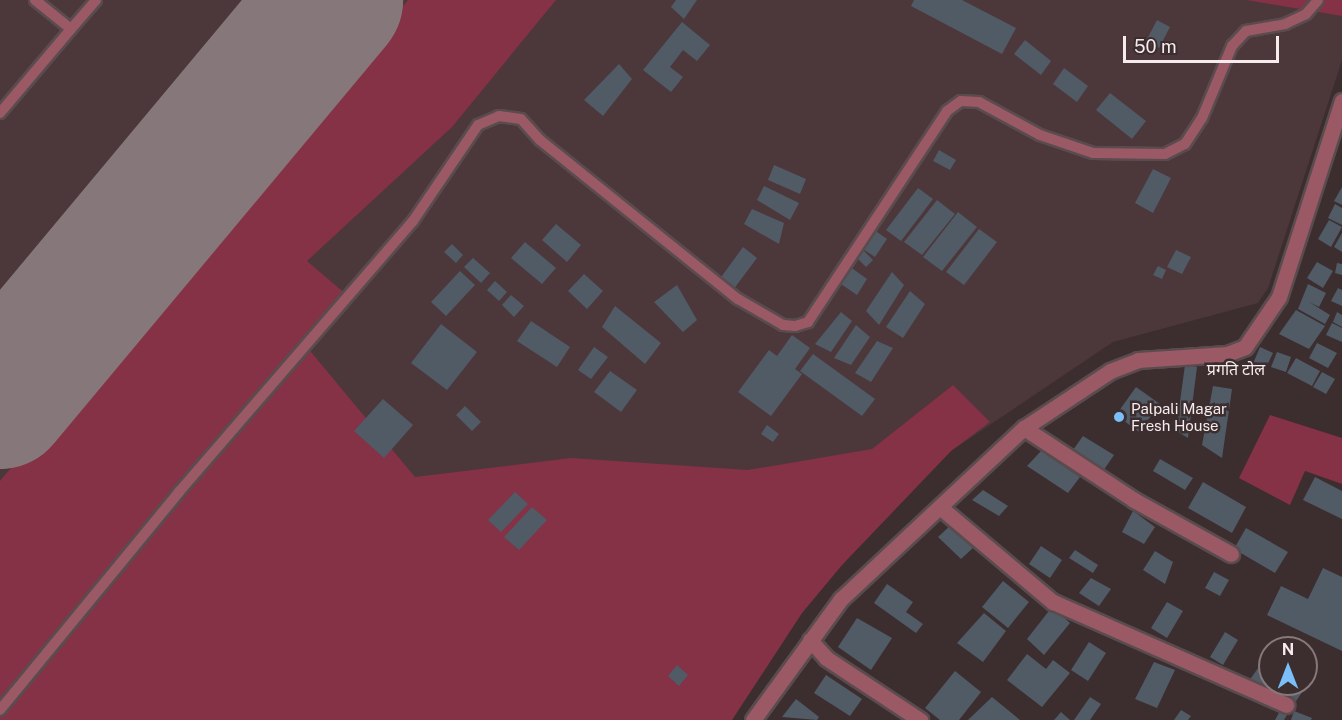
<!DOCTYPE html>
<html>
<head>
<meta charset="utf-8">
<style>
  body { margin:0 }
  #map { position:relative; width:1342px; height:720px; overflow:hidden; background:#3c2d2f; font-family:"Public Sans","Noto Sans Devanagari",sans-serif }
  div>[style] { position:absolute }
  .built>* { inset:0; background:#4c373b }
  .green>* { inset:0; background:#853146 }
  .runway>* { height:140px; margin:-70px; padding:0 70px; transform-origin:70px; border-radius:70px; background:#86787a }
  .building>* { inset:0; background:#505b66 }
  .roads { filter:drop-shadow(2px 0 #5a4c4e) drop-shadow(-2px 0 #5a4c4e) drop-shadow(0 2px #5a4c4e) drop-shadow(0 -2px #5a4c4e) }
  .service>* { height:10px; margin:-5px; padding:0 5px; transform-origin:5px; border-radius:5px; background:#9a5965 }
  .minor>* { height:15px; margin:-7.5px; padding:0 7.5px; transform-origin:7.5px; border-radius:7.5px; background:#9a5965 }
  .tertiary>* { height:15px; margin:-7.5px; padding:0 7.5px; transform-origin:7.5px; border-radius:7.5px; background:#9a5965 }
  .dots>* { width:16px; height:16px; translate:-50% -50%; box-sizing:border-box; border:3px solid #3c2d2f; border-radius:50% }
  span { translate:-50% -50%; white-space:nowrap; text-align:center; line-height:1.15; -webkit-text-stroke:5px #3c2d2f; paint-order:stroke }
  .poi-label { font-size:15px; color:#f6ecee }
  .left { translate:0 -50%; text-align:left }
  .neighbourhood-label { font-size:16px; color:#f6ecee }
  .north { position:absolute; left:1258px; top:636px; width:60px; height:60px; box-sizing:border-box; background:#3c2d2f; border:2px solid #86797b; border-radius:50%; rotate:0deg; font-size:16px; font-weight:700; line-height:24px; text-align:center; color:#f6ecee }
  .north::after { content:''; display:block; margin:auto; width:21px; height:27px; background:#7abff8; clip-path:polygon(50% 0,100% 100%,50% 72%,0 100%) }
  .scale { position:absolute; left:1123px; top:36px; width:156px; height:27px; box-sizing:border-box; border:3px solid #f6ecee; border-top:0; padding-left:8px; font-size:18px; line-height:21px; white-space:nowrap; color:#f6ecee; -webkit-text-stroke:4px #3c2d2f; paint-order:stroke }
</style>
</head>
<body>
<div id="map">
  <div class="built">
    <i style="clip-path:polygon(0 0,1342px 0,1342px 60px,1268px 288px,1258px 303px,1113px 342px,951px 451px,842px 565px,802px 613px,732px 720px,0 720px)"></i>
  </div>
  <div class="green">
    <i style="clip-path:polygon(408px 0,556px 0,452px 127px,307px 261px,348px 296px,306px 346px,415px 477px,571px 458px,748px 470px,872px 449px,953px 385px,990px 422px,951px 451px,842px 565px,802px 613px,732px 720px,0 720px,0 481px)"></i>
    <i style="clip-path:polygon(1246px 0,1342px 0,1342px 16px)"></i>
    <i style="clip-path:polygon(1270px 415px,1342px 438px,1342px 484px,1305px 471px,1290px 505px,1239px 478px)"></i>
  </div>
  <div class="runway">
    <i style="left:0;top:399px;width:520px;rotate:-50.15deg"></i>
  </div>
  <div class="building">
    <i style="clip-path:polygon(676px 0,697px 0,684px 19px,671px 7px)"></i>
    <i style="clip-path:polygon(914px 0,962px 0,1016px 28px,1002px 54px,911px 6px)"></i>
    <i style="clip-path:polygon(1157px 20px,1170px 27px,1159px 48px,1146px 41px)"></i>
    <i style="clip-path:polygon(682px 22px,710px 45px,697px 61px,683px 50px,670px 67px,683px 77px,671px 92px,643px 70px)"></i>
    <i style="clip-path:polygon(1025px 40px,1051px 61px,1041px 75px,1014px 54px)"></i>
    <i style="clip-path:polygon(619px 64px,632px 79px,603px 116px,584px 100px)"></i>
    <i style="clip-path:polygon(1064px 68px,1088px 86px,1077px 102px,1053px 84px)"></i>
    <i style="clip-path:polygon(1110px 93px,1146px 121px,1132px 139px,1096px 110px)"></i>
    <i style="clip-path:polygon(939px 150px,956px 160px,950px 170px,933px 161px)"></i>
    <i style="clip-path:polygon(774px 165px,806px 179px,800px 194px,768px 180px)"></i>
    <i style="clip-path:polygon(1153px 169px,1171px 178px,1153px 213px,1135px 203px)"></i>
    <i style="clip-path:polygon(764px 186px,799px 203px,790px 220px,757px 200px)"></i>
    <i style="clip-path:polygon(1342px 187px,1342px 205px,1334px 201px)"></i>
    <i style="clip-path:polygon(918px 188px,933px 199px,901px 241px,886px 230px)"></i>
    <i style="clip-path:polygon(937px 200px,955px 214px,922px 255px,904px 242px)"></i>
    <i style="clip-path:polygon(1335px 204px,1342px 208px,1342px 225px,1328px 218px)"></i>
    <i style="clip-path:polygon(752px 209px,784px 223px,779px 244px,744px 224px)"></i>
    <i style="clip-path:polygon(958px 212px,977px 227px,942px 271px,923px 257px)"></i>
    <i style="clip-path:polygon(1329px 220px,1342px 227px,1331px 247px,1318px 239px)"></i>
    <i style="clip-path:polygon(556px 224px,581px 245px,567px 262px,542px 240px)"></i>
    <i style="clip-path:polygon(873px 229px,887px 239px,875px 257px,860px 247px)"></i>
    <i style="clip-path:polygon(979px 229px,997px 242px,964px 285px,946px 272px)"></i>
    <i style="clip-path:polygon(1342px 233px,1342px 252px,1334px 247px)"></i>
    <i style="clip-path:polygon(525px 242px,556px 268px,542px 284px,511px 258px)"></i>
    <i style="clip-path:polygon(452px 244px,463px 255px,456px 263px,444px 252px)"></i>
    <i style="clip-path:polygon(743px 247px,757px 258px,733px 290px,719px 280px)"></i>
    <i style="clip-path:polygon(862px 249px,873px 260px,866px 267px,855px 256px)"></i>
    <i style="clip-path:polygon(1176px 250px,1191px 257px,1182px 274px,1167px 267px)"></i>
    <i style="clip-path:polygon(473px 258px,490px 273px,481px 283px,464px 267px)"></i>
    <i style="clip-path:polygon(1317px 262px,1333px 271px,1323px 288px,1307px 278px)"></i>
    <i style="clip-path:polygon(1337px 263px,1342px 264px,1342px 275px,1335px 273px)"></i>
    <i style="clip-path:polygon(849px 266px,867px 279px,857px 295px,838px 282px)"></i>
    <i style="clip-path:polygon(1158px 266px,1166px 270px,1162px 279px,1153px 275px)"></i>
    <i style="clip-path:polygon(460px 271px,475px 285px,446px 316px,431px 302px)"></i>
    <i style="clip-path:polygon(892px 272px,904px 285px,879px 325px,866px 311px)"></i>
    <i style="clip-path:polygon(584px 274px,603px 291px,587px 309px,568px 291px)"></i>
    <i style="clip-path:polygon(495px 281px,507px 292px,499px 301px,487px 290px)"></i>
    <i style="clip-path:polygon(1308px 284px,1326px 293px,1319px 307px,1309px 302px,1330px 315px,1325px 324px,1298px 309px)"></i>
    <i style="clip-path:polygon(677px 285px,697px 320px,683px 332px,654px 302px)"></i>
    <i style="clip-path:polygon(1338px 288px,1342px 290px,1342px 306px,1331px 301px)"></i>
    <i style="clip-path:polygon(910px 291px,925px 304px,903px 338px,886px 327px)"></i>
    <i style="clip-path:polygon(511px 295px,524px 306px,514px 317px,502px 305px)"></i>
    <i style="clip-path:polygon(615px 306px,661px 343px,645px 364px,602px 327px)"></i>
    <i style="clip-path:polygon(1296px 310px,1325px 326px,1309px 349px,1279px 334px)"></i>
    <i style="clip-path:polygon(841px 312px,852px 321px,831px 352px,815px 344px)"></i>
    <i style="clip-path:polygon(1337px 312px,1342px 315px,1342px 327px,1333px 322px)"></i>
    <i style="clip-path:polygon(531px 321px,570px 347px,557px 367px,517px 341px)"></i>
    <i style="clip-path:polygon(1332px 323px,1342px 328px,1342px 342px,1326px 335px)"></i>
    <i style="clip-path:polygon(441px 324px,477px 352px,447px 390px,411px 363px)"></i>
    <i style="clip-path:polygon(856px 325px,870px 337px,851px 365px,834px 358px)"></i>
    <i style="clip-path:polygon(792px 335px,810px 348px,795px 369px,802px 374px,771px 416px,738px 392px,769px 350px,777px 356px)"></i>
    <i style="clip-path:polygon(877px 341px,893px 348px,871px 382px,855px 373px)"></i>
    <i style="clip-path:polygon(1317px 343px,1337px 353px,1328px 368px,1309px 358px)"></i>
    <i style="clip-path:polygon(594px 347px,608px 357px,591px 379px,578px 370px)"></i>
    <i style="clip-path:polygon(1260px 347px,1273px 353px,1264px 372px,1252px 366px)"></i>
    <i style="clip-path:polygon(1277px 352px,1291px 357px,1286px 372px,1271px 367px)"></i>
    <i style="clip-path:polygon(813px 354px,875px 399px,862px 416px,800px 371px)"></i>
    <i style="clip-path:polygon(1296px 358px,1320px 371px,1312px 386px,1287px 373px)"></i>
    <i style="clip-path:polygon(1185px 365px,1197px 367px,1188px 438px,1176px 431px)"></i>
    <i style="clip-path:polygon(610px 371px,637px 390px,621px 412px,594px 392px)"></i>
    <i style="clip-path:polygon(1322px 372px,1335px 379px,1326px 394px,1313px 387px)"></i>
    <i style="clip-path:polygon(1213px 386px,1232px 389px,1222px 458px,1202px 445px)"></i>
    <i style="clip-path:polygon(1136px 387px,1160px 404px,1139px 432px,1116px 415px)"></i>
    <i style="clip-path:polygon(383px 399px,413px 425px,384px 458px,354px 431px)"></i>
    <i style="clip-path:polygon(465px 406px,481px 422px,472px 431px,456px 415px)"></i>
    <i style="clip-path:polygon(767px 425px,779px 434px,773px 442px,761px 434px)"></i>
    <i style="clip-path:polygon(1083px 436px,1114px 455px,1099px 477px,1068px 457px)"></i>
    <i style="clip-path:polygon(1041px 451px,1080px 477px,1068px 493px,1027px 466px)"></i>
    <i style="clip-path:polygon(1160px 459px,1193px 478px,1185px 490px,1153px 471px)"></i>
    <i style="clip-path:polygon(1315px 477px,1342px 491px,1342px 519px,1303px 500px)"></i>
    <i style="clip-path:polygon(1203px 482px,1246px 507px,1232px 533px,1188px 508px)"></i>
    <i style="clip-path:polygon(983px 490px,1008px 506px,999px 516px,972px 500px)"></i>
    <i style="clip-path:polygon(515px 492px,528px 504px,501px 532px,488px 520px)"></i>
    <i style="clip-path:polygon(532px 507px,547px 520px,519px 550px,504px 537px)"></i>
    <i style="clip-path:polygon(1133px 511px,1155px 527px,1144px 544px,1122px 532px)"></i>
    <i style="clip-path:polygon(952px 524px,975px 546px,961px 559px,938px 537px)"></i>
    <i style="clip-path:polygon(1246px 528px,1288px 552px,1275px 573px,1234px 549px)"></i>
    <i style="clip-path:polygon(1041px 546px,1062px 560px,1050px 578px,1029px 564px)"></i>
    <i style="clip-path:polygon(1075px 550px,1098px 565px,1093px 573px,1069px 558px)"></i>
    <i style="clip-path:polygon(1155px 551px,1173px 562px,1165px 584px,1143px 570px)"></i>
    <i style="clip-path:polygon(1323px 568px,1342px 577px,1342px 651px,1267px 615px,1281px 586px,1308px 599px)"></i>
    <i style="clip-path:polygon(1214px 572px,1229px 580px,1220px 596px,1205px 588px)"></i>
    <i style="clip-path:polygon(1091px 578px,1111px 589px,1099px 606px,1079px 593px)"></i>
    <i style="clip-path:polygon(1003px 581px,1029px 602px,1008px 628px,982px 607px)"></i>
    <i style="clip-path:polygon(887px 584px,913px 602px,906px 612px,923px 624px,916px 633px,874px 603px)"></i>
    <i style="clip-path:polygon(1167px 602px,1183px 611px,1167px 638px,1151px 628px)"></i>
    <i style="clip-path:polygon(1052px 607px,1070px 623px,1044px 655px,1027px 639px)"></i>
    <i style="clip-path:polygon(984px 613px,1006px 631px,983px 662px,957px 643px)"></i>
    <i style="clip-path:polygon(857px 618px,892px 638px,871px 670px,838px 647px)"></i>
    <i style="clip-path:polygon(1225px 632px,1238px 640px,1223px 665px,1210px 657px)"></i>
    <i style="clip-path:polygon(1089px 642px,1106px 653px,1088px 681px,1071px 670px)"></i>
    <i style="clip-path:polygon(1027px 654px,1046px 669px,1053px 660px,1070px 673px,1042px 707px,1007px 680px)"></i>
    <i style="clip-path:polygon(1265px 658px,1270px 662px,1270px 678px,1262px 689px,1249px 681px)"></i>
    <i style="clip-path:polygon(1154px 662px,1175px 670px,1157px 708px,1135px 699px)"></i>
    <i style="clip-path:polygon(677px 665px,688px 675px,679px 686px,668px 676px)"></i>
    <i style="clip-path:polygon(955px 671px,981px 692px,959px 720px,940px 720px,925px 708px)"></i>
    <i style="clip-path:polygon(826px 675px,862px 699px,850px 716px,814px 693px)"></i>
    <i style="clip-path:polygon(1306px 680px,1309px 682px,1292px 707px,1277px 697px,1286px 684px,1306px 684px)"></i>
    <i style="clip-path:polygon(992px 697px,1020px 720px,968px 720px)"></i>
    <i style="clip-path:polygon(1090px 697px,1101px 704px,1090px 720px,1074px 720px)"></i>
    <i style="clip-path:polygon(796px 699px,819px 717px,817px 720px,782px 717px)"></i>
    <i style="clip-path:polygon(1281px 709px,1288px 713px,1284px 720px,1275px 720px)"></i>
    <i style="clip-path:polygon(1181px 710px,1191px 716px,1188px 720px,1174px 720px)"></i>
    <i style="clip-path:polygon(1294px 711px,1312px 718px,1311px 720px,1291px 720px)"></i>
    <i style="clip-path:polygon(1061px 712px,1070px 720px,1054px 720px)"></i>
  </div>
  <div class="roads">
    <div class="service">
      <i style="left:35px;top:0;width:46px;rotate:38.9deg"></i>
      <i style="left:71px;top:29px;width:38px;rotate:-49deg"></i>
      <i style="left:0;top:113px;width:110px;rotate:-49.8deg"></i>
      <i style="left:0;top:710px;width:282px;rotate:-50.6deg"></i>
      <i style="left:179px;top:492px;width:358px;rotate:-49.2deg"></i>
      <i style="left:413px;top:221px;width:116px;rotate:-55.9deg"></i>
      <i style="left:478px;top:125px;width:23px;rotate:-23deg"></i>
      <i style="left:499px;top:116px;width:22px;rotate:8deg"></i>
      <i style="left:521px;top:119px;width:28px;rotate:48deg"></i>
      <i style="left:540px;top:140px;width:254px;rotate:38.8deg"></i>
      <i style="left:738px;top:299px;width:52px;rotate:30deg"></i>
      <i style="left:783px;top:325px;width:12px;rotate:5deg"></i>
      <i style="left:795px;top:326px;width:14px;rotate:-17deg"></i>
      <i style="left:808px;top:322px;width:253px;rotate:-56.6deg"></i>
      <i style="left:947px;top:111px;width:17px;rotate:-36deg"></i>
      <i style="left:961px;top:101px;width:18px;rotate:3deg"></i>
      <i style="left:979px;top:102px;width:69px;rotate:28.4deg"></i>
      <i style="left:1040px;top:135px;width:56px;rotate:18.8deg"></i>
      <i style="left:1093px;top:153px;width:72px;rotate:0.8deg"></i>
      <i style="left:1165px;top:154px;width:22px;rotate:-27deg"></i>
      <i style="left:1185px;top:144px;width:31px;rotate:-57deg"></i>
      <i style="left:1202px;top:118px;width:78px;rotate:-67.4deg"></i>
      <i style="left:1232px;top:46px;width:21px;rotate:-47deg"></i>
      <i style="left:1246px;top:31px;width:40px;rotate:-10deg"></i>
      <i style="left:1285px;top:24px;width:23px;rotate:-25deg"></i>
      <i style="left:1306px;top:14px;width:18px;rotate:-49deg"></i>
    </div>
    <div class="minor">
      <i style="left:1024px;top:428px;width:131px;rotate:33.2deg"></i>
      <i style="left:1134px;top:500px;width:111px;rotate:29.1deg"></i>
      <i style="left:940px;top:507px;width:148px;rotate:40.1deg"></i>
      <i style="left:1053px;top:602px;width:255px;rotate:23.8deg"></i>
      <i style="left:810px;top:640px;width:24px;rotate:48deg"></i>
      <i style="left:826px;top:658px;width:113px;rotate:33.4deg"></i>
    </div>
    <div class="tertiary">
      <i style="left:753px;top:720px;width:150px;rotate:-54deg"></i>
      <i style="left:841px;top:599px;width:250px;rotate:-43.1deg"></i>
      <i style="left:1024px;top:428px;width:103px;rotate:-33.5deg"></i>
      <i style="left:1110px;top:371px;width:30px;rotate:-21deg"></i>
      <i style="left:1138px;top:360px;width:89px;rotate:-3.9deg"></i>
      <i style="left:1227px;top:354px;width:19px;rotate:-21deg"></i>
      <i style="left:1245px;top:347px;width:60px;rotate:-55.8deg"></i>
      <i style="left:1279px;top:297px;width:206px;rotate:-72.2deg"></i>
    </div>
  </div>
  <div class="dots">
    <i style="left:1119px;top:417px;background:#7abff8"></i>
  </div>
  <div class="poi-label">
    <span class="left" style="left:1131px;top:417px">Palpali Magar<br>Fresh House</span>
  </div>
  <div class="neighbourhood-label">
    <span style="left:1236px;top:370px">प्रगति टोल</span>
  </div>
  <div class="north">N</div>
  <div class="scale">50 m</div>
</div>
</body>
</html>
